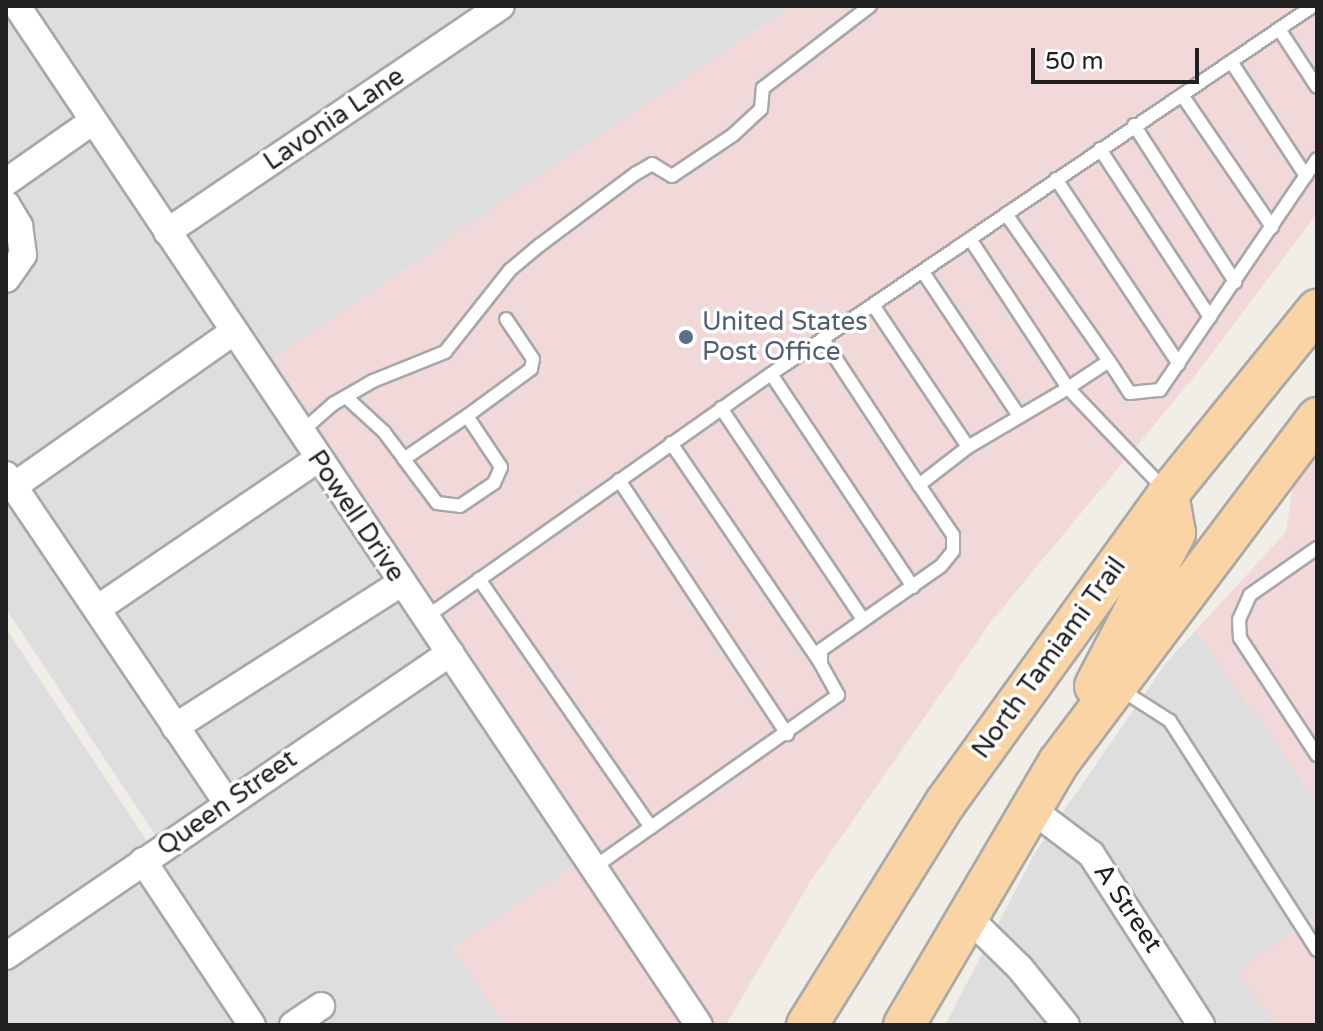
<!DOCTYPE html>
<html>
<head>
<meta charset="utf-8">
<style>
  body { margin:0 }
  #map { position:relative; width:1323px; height:1031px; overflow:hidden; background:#f1eee8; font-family:"Varela Round",sans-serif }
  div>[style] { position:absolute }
  .residential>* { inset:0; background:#dfdede }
  .commercial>* { inset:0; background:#f1d9d9 }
  .roads { filter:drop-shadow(2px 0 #a8a8a8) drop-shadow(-2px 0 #a8a8a8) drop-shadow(0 2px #a8a8a8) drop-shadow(0 -2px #a8a8a8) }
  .lane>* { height:12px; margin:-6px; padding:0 6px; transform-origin:6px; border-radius:6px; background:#fff }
  .street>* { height:26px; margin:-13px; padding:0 13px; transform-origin:13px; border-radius:13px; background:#fff }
  .primary>* { height:40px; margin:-20px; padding:0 20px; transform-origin:20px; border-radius:20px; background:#fad4a5 }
  .dots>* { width:22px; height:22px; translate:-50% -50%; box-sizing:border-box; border:4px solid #fff; border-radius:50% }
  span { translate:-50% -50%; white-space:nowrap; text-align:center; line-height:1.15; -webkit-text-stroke:7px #fff; paint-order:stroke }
  .street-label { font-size:26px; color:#212121 }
  .service-label { font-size:26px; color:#4e5e75 }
  .left { translate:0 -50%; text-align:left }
  .frame { position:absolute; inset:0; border:8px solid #212121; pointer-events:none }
  .scale { position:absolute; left:1031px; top:48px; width:168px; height:36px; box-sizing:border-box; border:4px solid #212121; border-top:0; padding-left:10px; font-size:24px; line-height:28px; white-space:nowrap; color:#212121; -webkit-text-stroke:6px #fff; paint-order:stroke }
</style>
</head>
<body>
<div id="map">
  <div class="residential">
    <i style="clip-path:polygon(6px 6px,450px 653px,163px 847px,6px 609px)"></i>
    <i style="clip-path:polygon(30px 6px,790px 6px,268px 362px)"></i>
    <i style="clip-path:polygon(6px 628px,156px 855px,453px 663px,583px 858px,452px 948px,504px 1025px,6px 1025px)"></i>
    <i style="clip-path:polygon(1196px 630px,1317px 803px,1317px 915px,1239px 971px,1276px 1025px,945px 1025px,1036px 851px,1166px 663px)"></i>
  </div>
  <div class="commercial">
    <i style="clip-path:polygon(790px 6px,1317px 6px,1317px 214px,1193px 378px,990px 623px,810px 882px,726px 1025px,504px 1025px,452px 948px,583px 858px,268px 362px)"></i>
    <i style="clip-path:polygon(1317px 439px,1317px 803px,1196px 630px,1286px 532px,1296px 465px)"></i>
    <i style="clip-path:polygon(1317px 915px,1317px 1025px,1276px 1025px,1238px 971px)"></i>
  </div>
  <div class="roads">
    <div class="lane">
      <i style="left:1279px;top:29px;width:69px;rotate:56.8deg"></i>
      <i style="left:1232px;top:63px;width:135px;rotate:56.8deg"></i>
      <i style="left:1182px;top:95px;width:160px;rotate:55.7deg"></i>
      <i style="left:1134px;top:125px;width:187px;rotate:57.2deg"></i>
      <i style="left:1100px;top:149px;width:201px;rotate:56.8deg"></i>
      <i style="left:1056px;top:179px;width:222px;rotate:56.4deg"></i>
      <i style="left:1006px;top:214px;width:179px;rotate:55deg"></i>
      <i style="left:923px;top:272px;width:173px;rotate:56.3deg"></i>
      <i style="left:873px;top:305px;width:171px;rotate:56.2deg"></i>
      <i style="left:823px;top:339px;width:175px;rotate:56.7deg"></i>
      <i style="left:771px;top:374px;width:256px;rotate:56.3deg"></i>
      <i style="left:346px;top:397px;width:52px;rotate:42.6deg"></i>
      <i style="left:384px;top:432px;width:34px;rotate:53deg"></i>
      <i style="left:404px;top:459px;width:55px;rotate:53.1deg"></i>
      <i style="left:437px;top:503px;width:23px;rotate:7deg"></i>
      <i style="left:460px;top:506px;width:41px;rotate:-34.1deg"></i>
      <i style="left:494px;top:483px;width:17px;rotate:-66deg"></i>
      <i style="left:501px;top:467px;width:61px;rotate:-123.7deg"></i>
      <i style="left:467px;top:416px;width:76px;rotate:145.7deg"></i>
      <i style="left:721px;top:408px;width:254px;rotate:56.1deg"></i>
      <i style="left:467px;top:416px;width:79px;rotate:-36.3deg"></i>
      <i style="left:531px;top:369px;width:10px;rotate:-79deg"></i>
      <i style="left:533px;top:359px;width:48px;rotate:-124deg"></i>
      <i style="left:300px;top:433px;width:44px;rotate:-41.3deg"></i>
      <i style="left:333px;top:404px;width:46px;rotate:-29.9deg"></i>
      <i style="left:373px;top:381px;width:78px;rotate:-21.9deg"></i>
      <i style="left:445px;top:352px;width:105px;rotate:-51.6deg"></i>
      <i style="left:510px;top:270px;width:39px;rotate:-40deg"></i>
      <i style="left:540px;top:245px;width:119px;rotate:-36.8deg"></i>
      <i style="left:635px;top:174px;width:20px;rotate:-30deg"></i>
      <i style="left:652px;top:164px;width:23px;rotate:31deg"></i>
      <i style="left:672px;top:176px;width:73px;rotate:-33.9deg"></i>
      <i style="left:733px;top:135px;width:38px;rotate:-43deg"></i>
      <i style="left:761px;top:109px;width:21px;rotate:-85deg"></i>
      <i style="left:763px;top:88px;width:135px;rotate:-37.5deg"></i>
      <i style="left:671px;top:443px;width:267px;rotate:55.8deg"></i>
      <i style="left:619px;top:480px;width:305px;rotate:56.5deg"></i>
      <i style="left:1166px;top:491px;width:142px;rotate:-133.6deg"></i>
      <i style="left:1068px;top:388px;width:49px;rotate:-33.4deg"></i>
      <i style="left:1109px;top:361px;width:38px;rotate:57deg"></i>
      <i style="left:1130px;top:393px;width:30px;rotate:-6deg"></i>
      <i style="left:1160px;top:390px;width:279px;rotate:-55.8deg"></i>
      <i style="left:1317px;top:548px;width:82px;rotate:145deg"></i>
      <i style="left:1250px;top:595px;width:27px;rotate:114deg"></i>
      <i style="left:1239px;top:620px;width:18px;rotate:87deg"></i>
      <i style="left:1240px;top:638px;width:140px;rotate:56.7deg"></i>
      <i style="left:479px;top:579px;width:302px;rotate:55.3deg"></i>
      <i style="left:425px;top:618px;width:423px;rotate:-35.2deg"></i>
      <i style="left:771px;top:374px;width:655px;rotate:-34.18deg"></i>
      <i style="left:1120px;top:689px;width:59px;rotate:32.6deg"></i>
      <i style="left:1170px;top:721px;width:272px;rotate:57.3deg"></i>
      <i style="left:593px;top:868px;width:300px;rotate:-35.2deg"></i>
      <i style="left:838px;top:695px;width:35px;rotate:-119deg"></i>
      <i style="left:821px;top:664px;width:14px;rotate:-90deg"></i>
      <i style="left:821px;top:650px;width:146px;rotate:-35deg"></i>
      <i style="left:941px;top:566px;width:19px;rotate:-51deg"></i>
      <i style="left:953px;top:551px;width:16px;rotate:-90deg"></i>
      <i style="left:953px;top:535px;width:60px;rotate:-124.2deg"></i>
      <i style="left:919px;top:485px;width:62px;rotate:-37.8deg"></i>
      <i style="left:968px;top:447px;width:116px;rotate:-30.5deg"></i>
      <i style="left:1068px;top:388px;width:178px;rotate:-123.3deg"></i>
    </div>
    <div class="street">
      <i style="left:17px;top:6px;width:1226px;rotate:56.21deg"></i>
      <i style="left:6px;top:182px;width:106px;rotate:-35deg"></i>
      <i style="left:6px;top:204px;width:26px;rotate:59deg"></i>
      <i style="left:19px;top:226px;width:29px;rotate:82deg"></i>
      <i style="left:23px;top:255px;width:29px;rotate:125deg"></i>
      <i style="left:167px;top:232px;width:403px;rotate:-34.1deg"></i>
      <i style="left:6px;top:475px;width:396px;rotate:56deg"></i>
      <i style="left:14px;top:486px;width:268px;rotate:-35.1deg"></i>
      <i style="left:97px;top:609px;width:267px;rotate:-34.2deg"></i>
      <i style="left:175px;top:727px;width:268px;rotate:-32.5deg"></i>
      <i style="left:1034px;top:811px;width:71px;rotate:37deg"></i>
      <i style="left:1091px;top:854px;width:203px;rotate:57.2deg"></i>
      <i style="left:143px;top:861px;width:197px;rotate:56.4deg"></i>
      <i style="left:970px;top:919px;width:70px;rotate:44.4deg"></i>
      <i style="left:1020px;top:968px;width:73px;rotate:51.1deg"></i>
      <i style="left:6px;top:956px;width:538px;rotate:-34.31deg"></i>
      <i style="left:293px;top:1025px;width:34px;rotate:-34deg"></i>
    </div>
    <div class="primary">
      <i style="left:1095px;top:686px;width:173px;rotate:-62.4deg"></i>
      <i style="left:1175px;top:533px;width:40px;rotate:-100deg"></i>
      <i style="left:807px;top:1025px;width:263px;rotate:-58.1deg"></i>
      <i style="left:946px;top:802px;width:380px;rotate:-54.2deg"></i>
      <i style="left:1168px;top:494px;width:237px;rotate:-51deg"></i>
      <i style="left:904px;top:1025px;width:305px;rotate:-59.5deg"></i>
      <i style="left:1059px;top:762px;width:430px;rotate:-53.1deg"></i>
    </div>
  </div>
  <div class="dots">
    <i style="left:686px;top:337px;background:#5c6f8a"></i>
  </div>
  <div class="street-label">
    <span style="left:334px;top:119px;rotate:-34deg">Lavonia Lane</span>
    <span style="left:356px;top:516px;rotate:56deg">Powell Drive</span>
    <span style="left:1049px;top:658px;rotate:-54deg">North Tamiami Trail</span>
    <span style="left:227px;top:803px;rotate:-35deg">Queen Street</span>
    <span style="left:1128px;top:908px;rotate:56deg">A Street</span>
  </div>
  <div class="service-label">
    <span class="left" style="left:702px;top:337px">United States<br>Post Office</span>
  </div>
  <div class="frame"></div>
  <div class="scale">50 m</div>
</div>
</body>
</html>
